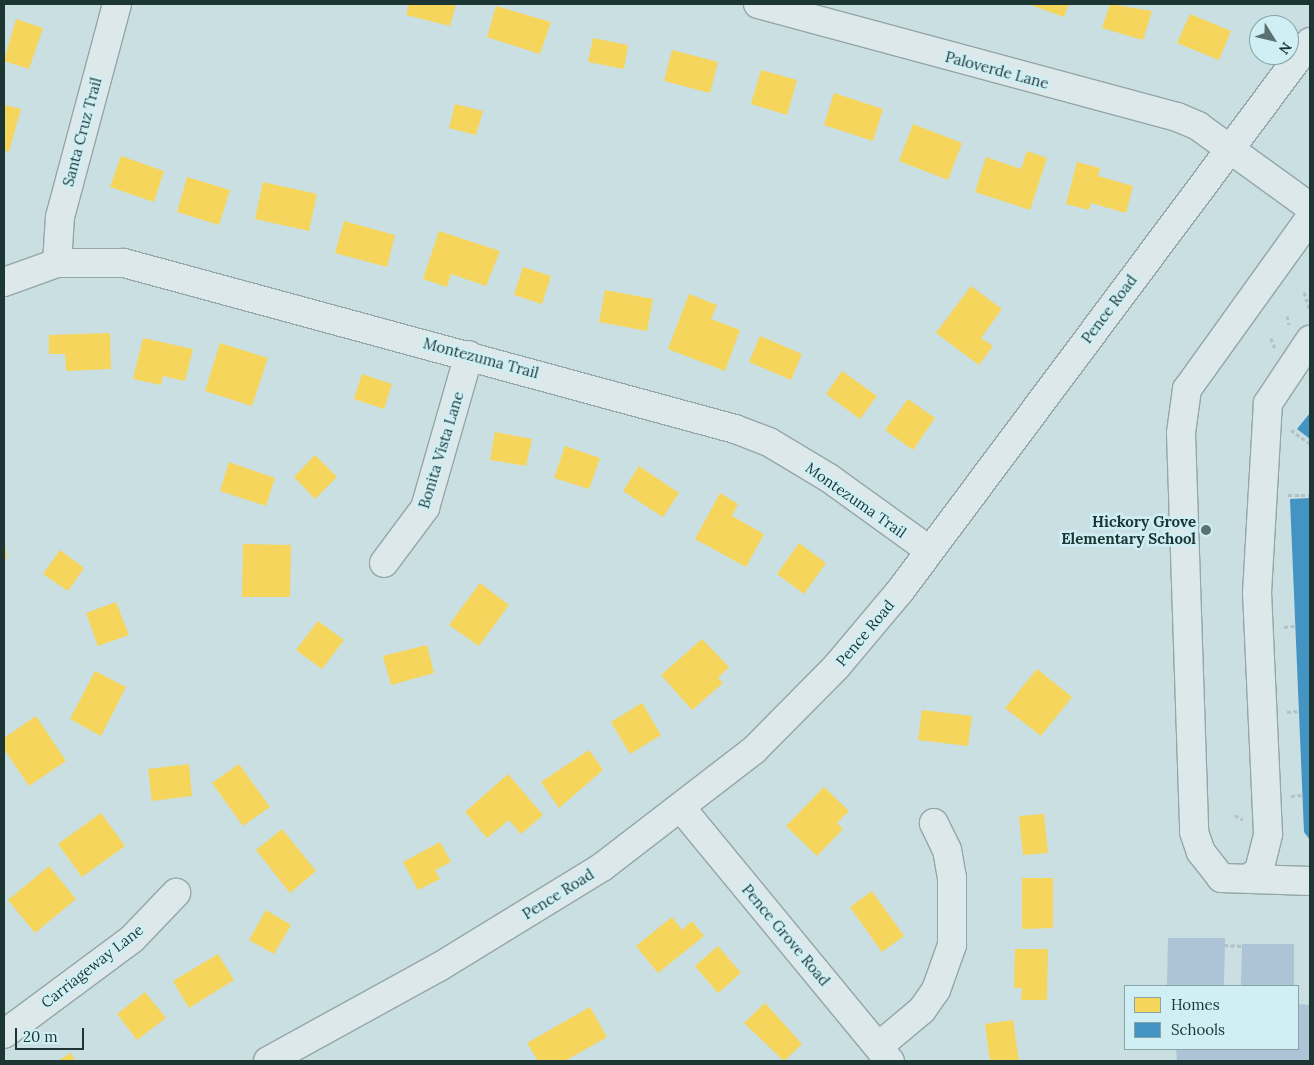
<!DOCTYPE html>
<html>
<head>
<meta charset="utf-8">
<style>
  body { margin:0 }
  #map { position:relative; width:1314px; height:1065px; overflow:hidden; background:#cadfe2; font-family:Lora,serif }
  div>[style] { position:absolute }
  .green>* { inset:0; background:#acc4d5 }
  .homes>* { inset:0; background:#f6d55c }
  .schools>* { inset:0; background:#4393c3 }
  .path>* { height:3px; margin-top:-1.5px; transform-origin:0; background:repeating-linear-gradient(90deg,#b3c1c3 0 4px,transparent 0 6.5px) }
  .roads { filter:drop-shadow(1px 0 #94a6a7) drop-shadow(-1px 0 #94a6a7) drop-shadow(0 1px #94a6a7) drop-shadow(0 -1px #94a6a7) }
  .minor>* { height:28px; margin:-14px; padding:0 14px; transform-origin:14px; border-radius:14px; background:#dce8ea }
  .dots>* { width:14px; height:14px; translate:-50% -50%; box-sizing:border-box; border:2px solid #cfeff5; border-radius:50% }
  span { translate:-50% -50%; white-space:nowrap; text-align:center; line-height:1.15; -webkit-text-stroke:5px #cfeff5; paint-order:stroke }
  .street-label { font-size:15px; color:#1c3634 }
  .poi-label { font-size:15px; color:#1c3634; font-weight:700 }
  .right { translate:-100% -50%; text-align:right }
  .frame { position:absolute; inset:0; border:5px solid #1c3634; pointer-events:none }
  .legend { position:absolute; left:1124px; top:985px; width:175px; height:65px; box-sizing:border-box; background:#cfeff5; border:1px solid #87a5a8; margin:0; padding:6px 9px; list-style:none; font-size:15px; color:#1c3634 }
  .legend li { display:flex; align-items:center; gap:10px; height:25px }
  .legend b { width:25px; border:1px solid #87a5a8 }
  .north { position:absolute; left:1249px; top:15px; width:50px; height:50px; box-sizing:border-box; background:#cfeff5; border:1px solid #87a5a8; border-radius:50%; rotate:126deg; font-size:14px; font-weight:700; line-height:20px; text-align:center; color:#1c3634 }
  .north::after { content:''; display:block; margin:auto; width:18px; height:22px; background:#597171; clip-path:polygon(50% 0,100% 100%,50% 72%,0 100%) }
  .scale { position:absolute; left:15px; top:1028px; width:69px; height:22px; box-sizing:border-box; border:2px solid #1c3634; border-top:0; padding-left:6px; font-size:15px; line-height:18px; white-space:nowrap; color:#1c3634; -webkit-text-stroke:4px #cfeff5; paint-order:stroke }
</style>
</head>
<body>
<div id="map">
  <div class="green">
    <i style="clip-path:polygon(1168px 938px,1225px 938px,1224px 986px,1167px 986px)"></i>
    <i style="clip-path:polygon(1242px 944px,1294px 944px,1294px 986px,1241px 986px)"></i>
    <i style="clip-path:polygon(1298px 1004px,1310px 1005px,1310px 1061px,1177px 1061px,1176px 1049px,1298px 1049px)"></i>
  </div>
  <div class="homes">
    <i style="clip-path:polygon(409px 4px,456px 4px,450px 26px,406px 15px)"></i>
    <i style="clip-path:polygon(1028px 4px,1069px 4px,1064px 17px)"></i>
    <i style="clip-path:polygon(1110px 4px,1152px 11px,1143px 40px,1102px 28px)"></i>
    <i style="clip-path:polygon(496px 6px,551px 22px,540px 54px,487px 37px)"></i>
    <i style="clip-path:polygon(1190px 14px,1231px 31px,1219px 60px,1177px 43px)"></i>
    <i style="clip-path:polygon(16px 19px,43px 28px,29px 69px,4px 61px)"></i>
    <i style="clip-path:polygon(593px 38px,628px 45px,624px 69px,588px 62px)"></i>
    <i style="clip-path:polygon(672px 50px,718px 62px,710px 93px,664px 81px)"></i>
    <i style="clip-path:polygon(761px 70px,797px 80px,787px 115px,751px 104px)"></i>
    <i style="clip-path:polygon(834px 93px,883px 109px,873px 141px,824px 125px)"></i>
    <i style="clip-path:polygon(455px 104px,483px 111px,476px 135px,449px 128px)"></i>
    <i style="clip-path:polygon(4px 105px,21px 109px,9px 152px,4px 150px)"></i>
    <i style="clip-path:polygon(913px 124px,962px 143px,948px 180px,899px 161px)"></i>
    <i style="clip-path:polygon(1027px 151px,1047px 158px,1030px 210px,975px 192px,986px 157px,1021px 169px)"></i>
    <i style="clip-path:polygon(121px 156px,164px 171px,154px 202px,110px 187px)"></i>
    <i style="clip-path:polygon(1077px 162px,1100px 168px,1098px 176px,1133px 186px,1126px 213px,1091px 203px,1089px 210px,1066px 204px)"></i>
    <i style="clip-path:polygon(187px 177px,230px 190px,219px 225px,177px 212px)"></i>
    <i style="clip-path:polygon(263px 182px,317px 194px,309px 231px,255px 219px)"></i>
    <i style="clip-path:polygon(344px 221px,395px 235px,387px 267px,335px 253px)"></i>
    <i style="clip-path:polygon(439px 231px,500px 251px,486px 286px,451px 274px,447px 287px,423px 279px)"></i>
    <i style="clip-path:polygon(523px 267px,551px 276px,542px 304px,514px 295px)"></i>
    <i style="clip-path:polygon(971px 286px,1002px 309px,981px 338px,993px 346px,979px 365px,936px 333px)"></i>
    <i style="clip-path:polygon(605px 290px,653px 299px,647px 331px,599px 322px)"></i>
    <i style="clip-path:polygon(689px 294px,717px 305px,711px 319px,740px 330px,725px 371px,668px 349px)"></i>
    <i style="clip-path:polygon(110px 333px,111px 369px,66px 371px,65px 354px,49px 354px,49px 335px)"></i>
    <i style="clip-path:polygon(760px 336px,802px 354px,791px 380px,749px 362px)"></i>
    <i style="clip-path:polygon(143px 338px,193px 349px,185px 381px,163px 376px,161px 385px,133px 379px)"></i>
    <i style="clip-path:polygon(220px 343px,268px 358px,252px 406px,205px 391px)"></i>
    <i style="clip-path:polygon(842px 371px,877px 396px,860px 419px,826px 394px)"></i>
    <i style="clip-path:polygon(362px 374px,392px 384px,384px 409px,354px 399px)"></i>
    <i style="clip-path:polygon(908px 399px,935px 418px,913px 450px,885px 430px)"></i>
    <i style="clip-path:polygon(495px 432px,532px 439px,526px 466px,490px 460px)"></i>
    <i style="clip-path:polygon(565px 446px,600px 458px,589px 489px,554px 478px)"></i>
    <i style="clip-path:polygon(315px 455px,337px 477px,315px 499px,294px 477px)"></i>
    <i style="clip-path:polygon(229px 462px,275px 478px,266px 506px,220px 491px)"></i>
    <i style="clip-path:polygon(639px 466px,679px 493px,663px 517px,623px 491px)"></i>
    <i style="clip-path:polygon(720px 493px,738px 504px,732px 516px,764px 534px,746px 567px,695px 539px)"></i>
    <i style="clip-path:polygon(4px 538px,7px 558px,4px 559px)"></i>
    <i style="clip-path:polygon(799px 543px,826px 563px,804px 594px,777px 574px)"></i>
    <i style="clip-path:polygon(243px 544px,291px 545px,290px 597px,242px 597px)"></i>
    <i style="clip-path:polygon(60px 550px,84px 568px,68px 591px,43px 574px)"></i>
    <i style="clip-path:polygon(480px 583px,509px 605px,479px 646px,449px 625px)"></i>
    <i style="clip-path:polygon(116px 602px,129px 635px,98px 646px,86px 613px)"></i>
    <i style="clip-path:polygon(318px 621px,344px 640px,322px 669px,296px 650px)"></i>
    <i style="clip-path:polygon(702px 639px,729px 667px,718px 678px,723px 683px,692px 710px,661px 675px)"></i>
    <i style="clip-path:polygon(427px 645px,434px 673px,391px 685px,383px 656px)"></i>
    <i style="clip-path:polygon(1037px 669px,1072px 697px,1041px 736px,1005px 708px)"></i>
    <i style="clip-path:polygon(95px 671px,126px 687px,101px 736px,70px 719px)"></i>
    <i style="clip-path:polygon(642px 703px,661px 735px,630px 754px,611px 722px)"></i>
    <i style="clip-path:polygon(922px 710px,972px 716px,968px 746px,918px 740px)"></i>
    <i style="clip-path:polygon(36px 716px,66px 761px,29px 786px,4px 749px,4px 738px)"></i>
    <i style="clip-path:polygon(589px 750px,603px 770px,559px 808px,541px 782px)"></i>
    <i style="clip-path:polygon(189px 764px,192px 796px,152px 801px,148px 769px)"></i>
    <i style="clip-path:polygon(239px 764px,270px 807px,243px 826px,212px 783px)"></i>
    <i style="clip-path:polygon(508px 774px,543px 815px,521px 834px,509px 820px,487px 838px,465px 812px)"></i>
    <i style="clip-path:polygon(824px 787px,849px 811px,837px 823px,843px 829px,817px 856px,786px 826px)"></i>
    <i style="clip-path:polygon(101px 813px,125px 846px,82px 877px,58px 844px)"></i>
    <i style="clip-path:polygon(1044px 814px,1048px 853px,1023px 855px,1019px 816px)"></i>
    <i style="clip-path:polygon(282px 829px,316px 871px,290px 893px,256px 850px)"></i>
    <i style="clip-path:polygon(440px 842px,451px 862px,435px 870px,440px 879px,418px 890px,403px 862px)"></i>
    <i style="clip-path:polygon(49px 866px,76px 899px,35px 933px,8px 900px)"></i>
    <i style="clip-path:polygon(1022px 878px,1053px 878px,1053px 928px,1022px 929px)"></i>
    <i style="clip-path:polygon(872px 891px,904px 936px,882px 952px,850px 907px)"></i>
    <i style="clip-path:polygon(266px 910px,291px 925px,274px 954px,249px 940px)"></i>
    <i style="clip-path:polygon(672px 917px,682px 930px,692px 921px,704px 936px,658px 973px,636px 946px)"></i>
    <i style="clip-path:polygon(718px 946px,741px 973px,718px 993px,695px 966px)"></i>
    <i style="clip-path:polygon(1015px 949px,1048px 949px,1047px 1000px,1021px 1000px,1022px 988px,1014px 988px)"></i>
    <i style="clip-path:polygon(218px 954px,234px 980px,189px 1008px,173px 981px)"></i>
    <i style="clip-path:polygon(145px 992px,166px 1018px,137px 1040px,117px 1014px)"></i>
    <i style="clip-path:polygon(765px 1003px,802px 1044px,784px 1061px,744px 1023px)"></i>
    <i style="clip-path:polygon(590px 1007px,607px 1037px,565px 1061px,538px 1061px,527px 1043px)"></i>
    <i style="clip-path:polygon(1013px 1020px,1019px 1061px,990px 1061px,985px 1024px)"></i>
    <i style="clip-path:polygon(70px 1053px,76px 1061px,58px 1061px)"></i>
  </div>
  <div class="schools">
    <i style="clip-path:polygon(1310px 413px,1310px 439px,1297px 429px)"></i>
    <i style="clip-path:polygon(1310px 498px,1310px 840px,1304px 832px,1290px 499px)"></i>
  </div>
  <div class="path">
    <i style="left:1304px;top:292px;width:20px;rotate:72deg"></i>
    <i style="left:1287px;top:316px;width:9px;rotate:77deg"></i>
    <i style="left:1271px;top:338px;width:12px;rotate:70deg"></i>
    <i style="left:1291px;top:430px;width:24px;rotate:36deg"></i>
    <i style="left:1288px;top:495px;width:22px"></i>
    <i style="left:1284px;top:627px;width:11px;rotate:-5deg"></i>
    <i style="left:1287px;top:712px;width:12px;rotate:-5deg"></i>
    <i style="left:1291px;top:796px;width:11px;rotate:-5deg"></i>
    <i style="left:1235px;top:815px;width:9px;rotate:32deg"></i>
    <i style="left:1224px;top:945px;width:18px;rotate:3deg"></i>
  </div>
  <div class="roads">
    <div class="minor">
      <i style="left:758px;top:4px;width:434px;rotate:15.1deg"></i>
      <i style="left:1177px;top:117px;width:23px;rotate:23deg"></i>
      <i style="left:1198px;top:126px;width:138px;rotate:35.9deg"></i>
      <i style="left:1310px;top:218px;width:211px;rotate:125.7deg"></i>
      <i style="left:1187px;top:389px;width:44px;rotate:97.8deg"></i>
      <i style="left:1181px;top:433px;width:399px;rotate:88.1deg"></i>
      <i style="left:1194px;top:832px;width:21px;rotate:71deg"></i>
      <i style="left:1201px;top:852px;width:33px;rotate:52deg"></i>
      <i style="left:1221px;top:878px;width:89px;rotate:1.9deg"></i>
      <i style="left:57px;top:263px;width:46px;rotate:-86.3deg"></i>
      <i style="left:60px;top:217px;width:220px;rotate:-75deg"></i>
      <i style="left:4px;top:282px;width:56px;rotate:-19.7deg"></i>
      <i style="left:57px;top:263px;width:67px"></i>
      <i style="left:124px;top:263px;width:633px;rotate:15.2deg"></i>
      <i style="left:735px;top:429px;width:36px;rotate:21deg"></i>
      <i style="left:769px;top:442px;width:70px;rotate:31deg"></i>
      <i style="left:829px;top:478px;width:123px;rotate:35.8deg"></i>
      <i style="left:384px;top:563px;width:69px;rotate:-53.3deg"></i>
      <i style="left:425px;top:508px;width:159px;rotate:-74deg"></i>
      <i style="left:682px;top:809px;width:327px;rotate:50.5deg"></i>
      <i style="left:1250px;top:877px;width:11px;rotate:-34deg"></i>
      <i style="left:1259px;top:871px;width:38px;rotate:-76deg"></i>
      <i style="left:1268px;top:834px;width:241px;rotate:-92.6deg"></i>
      <i style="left:1257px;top:593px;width:190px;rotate:-86.7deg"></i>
      <i style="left:1268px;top:403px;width:76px;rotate:-56.3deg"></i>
      <i style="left:4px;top:1034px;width:159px;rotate:-36.6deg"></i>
      <i style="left:132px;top:939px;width:64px;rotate:-46.3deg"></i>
      <i style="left:879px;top:1046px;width:56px;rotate:-39.9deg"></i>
      <i style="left:922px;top:1010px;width:24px;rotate:-55deg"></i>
      <i style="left:936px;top:990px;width:48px;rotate:-70.4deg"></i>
      <i style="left:952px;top:945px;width:67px;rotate:-90deg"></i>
      <i style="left:952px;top:878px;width:28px;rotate:-100deg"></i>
      <i style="left:947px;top:850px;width:30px;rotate:-116deg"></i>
      <i style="left:268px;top:1061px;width:195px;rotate:-28.8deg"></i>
      <i style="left:439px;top:967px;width:191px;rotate:-31.5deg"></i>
      <i style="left:602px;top:867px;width:192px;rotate:-37.6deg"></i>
      <i style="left:754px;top:750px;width:118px;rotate:-45.3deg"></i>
      <i style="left:837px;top:666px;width:98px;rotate:-50deg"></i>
      <i style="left:900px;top:591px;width:685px;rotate:-53.25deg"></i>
    </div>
  </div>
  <div class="dots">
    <i style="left:1206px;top:530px;background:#597171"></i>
  </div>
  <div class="street-label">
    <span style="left:997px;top:70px;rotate:15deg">Paloverde Lane</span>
    <span style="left:82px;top:132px;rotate:-75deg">Santa Cruz Trail</span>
    <span style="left:1109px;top:309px;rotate:-53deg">Pence Road</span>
    <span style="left:481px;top:358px;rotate:15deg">Montezuma Trail</span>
    <span style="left:441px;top:450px;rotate:-73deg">Bonita Vista Lane</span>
    <span style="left:856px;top:500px;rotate:35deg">Montezuma Trail</span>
    <span style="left:865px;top:633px;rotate:-50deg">Pence Road</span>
    <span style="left:558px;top:894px;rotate:-32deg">Pence Road</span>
    <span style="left:786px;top:935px;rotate:50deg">Pence Grove Road</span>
    <span style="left:92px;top:966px;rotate:-38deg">Carriageway Lane</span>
  </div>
  <div class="poi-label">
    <span class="right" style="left:1196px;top:530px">Hickory Grove<br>Elementary School</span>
  </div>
  <div class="frame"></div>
  <ul class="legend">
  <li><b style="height:14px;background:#f6d55c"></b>Homes</li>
  <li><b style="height:14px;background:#4393c3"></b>Schools</li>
  </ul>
  <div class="north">N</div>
  <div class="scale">20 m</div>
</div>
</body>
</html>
